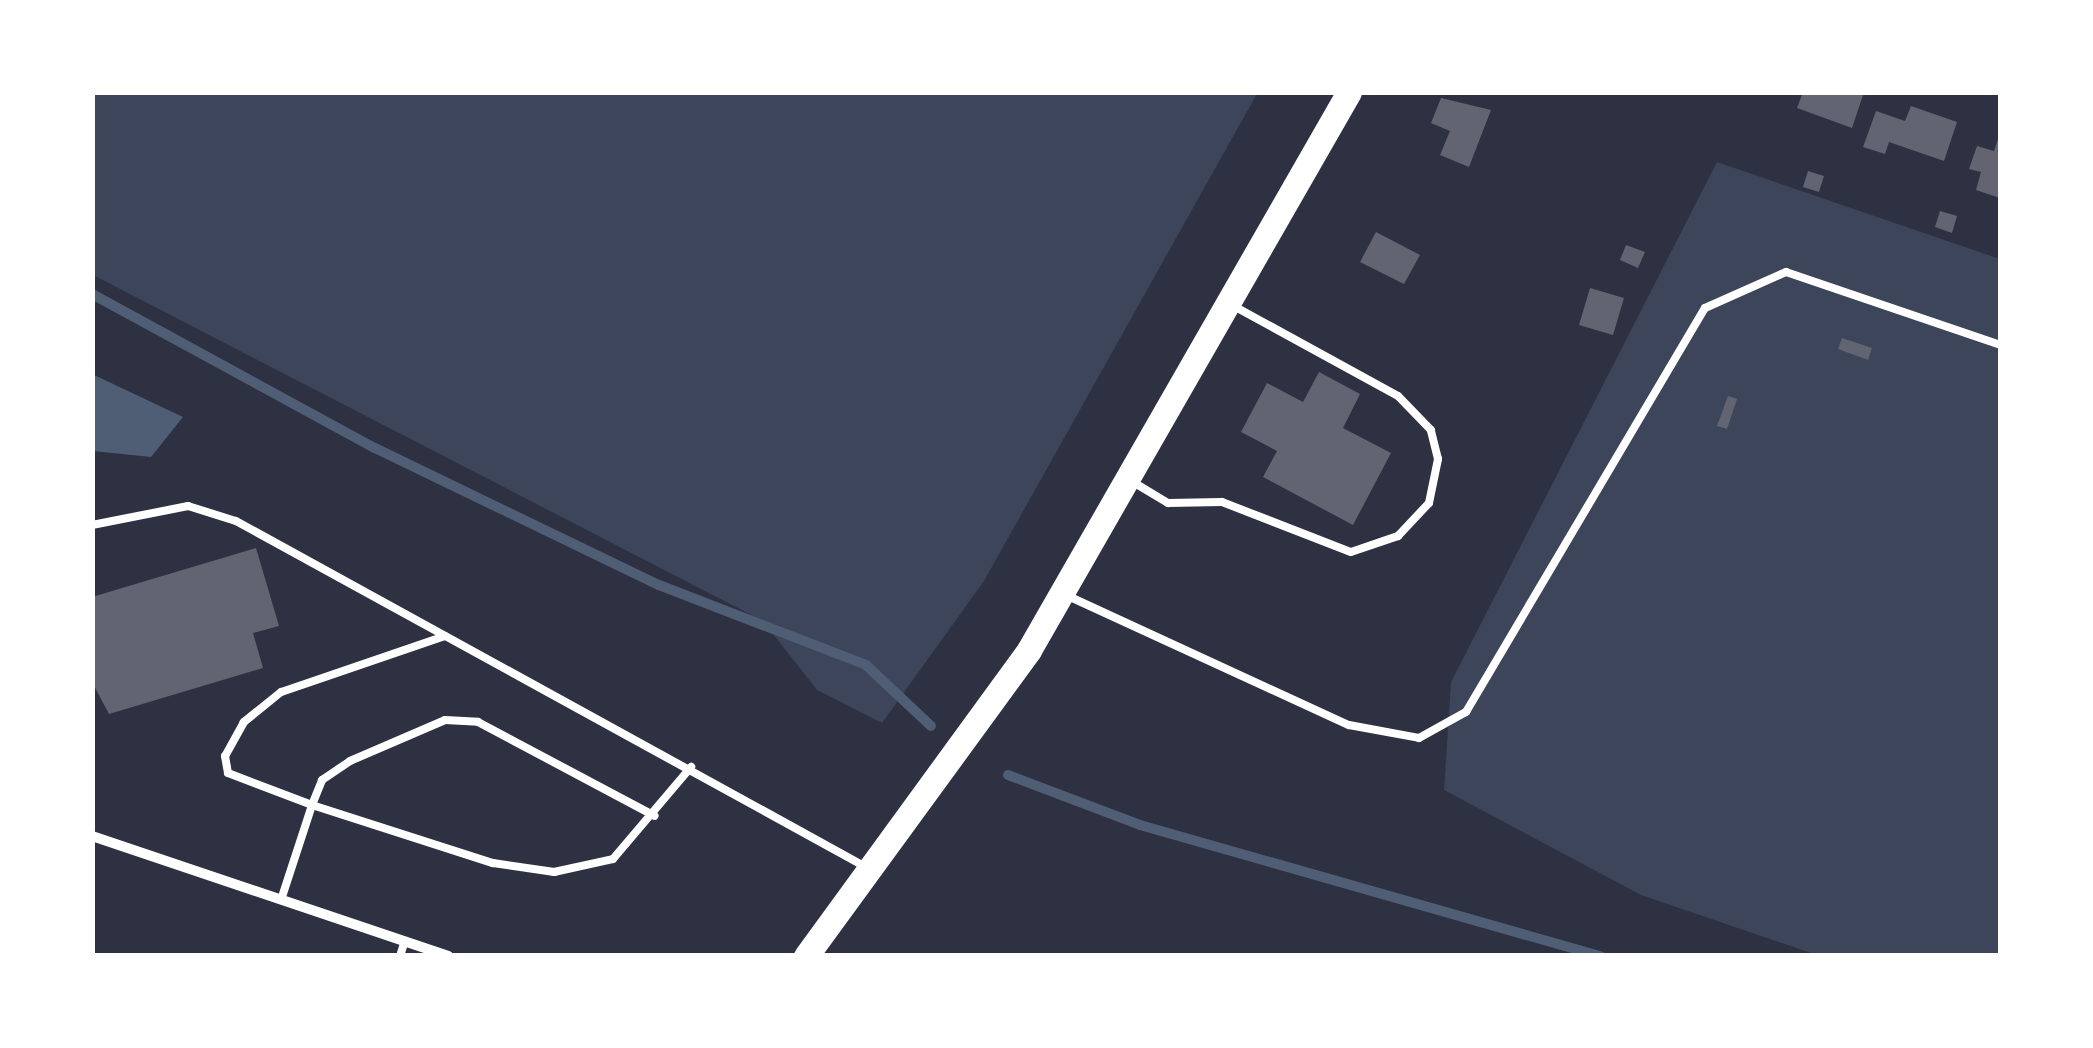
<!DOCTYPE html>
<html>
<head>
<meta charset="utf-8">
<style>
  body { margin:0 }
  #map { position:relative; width:2093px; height:1048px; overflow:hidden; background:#2d3142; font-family:Karla,sans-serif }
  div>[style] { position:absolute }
  .green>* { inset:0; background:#3c4559 }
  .water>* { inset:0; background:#4f5d75 }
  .stream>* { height:10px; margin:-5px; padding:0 5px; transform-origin:5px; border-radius:5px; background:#4f5d75 }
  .building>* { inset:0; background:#626471 }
  .service>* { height:8px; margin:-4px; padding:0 4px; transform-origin:4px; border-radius:4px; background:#fff }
  .minor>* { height:10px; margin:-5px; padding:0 5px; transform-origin:5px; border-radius:5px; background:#fff }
  .primary>* { height:25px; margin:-12.5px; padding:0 12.5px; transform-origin:12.5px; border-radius:12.5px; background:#fff }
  span { translate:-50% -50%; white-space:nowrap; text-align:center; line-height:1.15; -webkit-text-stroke:8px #fff; paint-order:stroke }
  .frame { position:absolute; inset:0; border:95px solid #fff; pointer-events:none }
</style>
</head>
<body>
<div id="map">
  <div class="green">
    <i style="clip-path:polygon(1258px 92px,984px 581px,882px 723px,817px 690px,763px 621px,93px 275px,93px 93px)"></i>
    <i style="clip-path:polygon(1717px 162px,2000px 259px,2000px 955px,1817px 955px,1641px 895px,1444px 790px,1451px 682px)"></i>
  </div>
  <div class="water">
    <i style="clip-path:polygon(92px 374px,183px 417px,151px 457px,93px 451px)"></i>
  </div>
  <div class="stream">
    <i style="left:92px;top:294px;width:322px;rotate:28.6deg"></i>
    <i style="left:375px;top:448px;width:315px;rotate:25.8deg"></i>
    <i style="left:659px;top:585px;width:222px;rotate:21.1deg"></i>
    <i style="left:866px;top:665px;width:89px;rotate:43.2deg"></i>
    <i style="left:1008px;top:775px;width:141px;rotate:20.7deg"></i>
    <i style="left:1140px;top:825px;width:479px;rotate:15.9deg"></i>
  </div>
  <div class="building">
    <i style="clip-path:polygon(1803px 92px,1864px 92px,1852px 128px,1797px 108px)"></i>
    <i style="clip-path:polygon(1441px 98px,1491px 110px,1469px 167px,1440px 155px,1450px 131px,1431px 123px)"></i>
    <i style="clip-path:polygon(1911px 106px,1957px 122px,1944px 161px,1889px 142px,1885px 154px,1863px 147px,1876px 111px,1905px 121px)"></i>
    <i style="clip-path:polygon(2000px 133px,2000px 198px,1976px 190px,1981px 172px,1969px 169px,1977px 146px,1994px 151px)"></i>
    <i style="clip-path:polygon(1808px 171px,1824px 176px,1819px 192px,1803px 187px)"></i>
    <i style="clip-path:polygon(1940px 211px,1957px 216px,1952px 233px,1935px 227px)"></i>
    <i style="clip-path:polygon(1376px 232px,1420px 255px,1404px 284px,1360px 262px)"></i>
    <i style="clip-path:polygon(1626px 245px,1645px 252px,1638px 268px,1620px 260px)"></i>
    <i style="clip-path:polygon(1590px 288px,1624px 298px,1613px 335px,1579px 325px)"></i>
    <i style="clip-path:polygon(1842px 338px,1872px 348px,1868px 360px,1838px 349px)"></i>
    <i style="clip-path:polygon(1319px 372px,1360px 394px,1343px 428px,1391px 453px,1353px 525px,1263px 477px,1277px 451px,1241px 432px,1267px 383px,1303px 402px)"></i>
    <i style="clip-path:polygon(1728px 396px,1737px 399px,1727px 429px,1717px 426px)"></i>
    <i style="clip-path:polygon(256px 548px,279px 626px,253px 633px,263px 668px,109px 714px,92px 682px,92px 597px)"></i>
  </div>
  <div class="service">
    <i style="left:1133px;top:482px;width:41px;rotate:31deg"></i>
    <i style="left:1168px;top:503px;width:54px;rotate:-1.1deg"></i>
    <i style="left:1222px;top:502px;width:138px;rotate:21.2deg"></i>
    <i style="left:1351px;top:552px;width:50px;rotate:-18.8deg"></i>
    <i style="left:1398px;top:536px;width:45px;rotate:-46.8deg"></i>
    <i style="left:1429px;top:503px;width:45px;rotate:-78.4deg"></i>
    <i style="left:1438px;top:459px;width:30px;rotate:-104deg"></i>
    <i style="left:1431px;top:430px;width:47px;rotate:-134.1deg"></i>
    <i style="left:1398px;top:396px;width:189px;rotate:-151.3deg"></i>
    <i style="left:92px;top:525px;width:98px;rotate:-11.2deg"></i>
    <i style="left:188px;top:506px;width:50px;rotate:17.4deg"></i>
    <i style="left:236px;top:521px;width:719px;rotate:28.78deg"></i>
    <i style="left:1068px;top:596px;width:309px;rotate:24.7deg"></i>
    <i style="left:1349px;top:725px;width:71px;rotate:10.5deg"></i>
    <i style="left:1419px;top:738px;width:54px;rotate:-29deg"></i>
    <i style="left:1466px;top:712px;width:469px;rotate:-59.4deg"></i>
    <i style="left:1705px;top:308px;width:89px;rotate:-24deg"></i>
    <i style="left:1786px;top:272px;width:226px;rotate:18.8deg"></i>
    <i style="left:445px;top:636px;width:173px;rotate:161.1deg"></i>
    <i style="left:281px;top:692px;width:48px;rotate:141deg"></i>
    <i style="left:244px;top:722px;width:39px;rotate:119deg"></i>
    <i style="left:225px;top:756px;width:17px;rotate:80deg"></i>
    <i style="left:228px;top:773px;width:90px;rotate:20.9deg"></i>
    <i style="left:312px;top:805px;width:27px;rotate:-68deg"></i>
    <i style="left:322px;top:780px;width:34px;rotate:-34deg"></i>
    <i style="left:350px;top:761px;width:103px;rotate:-23.3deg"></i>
    <i style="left:445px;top:720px;width:33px;rotate:3deg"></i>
    <i style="left:478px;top:722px;width:200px;rotate:28deg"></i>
    <i style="left:281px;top:900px;width:100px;rotate:-71.9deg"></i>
    <i style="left:312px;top:805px;width:190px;rotate:17.8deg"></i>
    <i style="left:493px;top:863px;width:62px;rotate:8.4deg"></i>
    <i style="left:554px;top:872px;width:60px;rotate:-12.4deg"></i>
    <i style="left:613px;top:859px;width:121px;rotate:-49.7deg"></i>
    <i style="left:400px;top:956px;width:16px;rotate:-72deg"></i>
  </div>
  <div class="minor">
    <i style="left:92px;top:836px;width:376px;rotate:18.6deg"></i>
  </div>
  <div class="primary">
    <i style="left:806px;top:956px;width:379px;rotate:-53.9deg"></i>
    <i style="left:1029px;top:650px;width:643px;rotate:-60.17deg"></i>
  </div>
  <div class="frame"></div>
</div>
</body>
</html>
